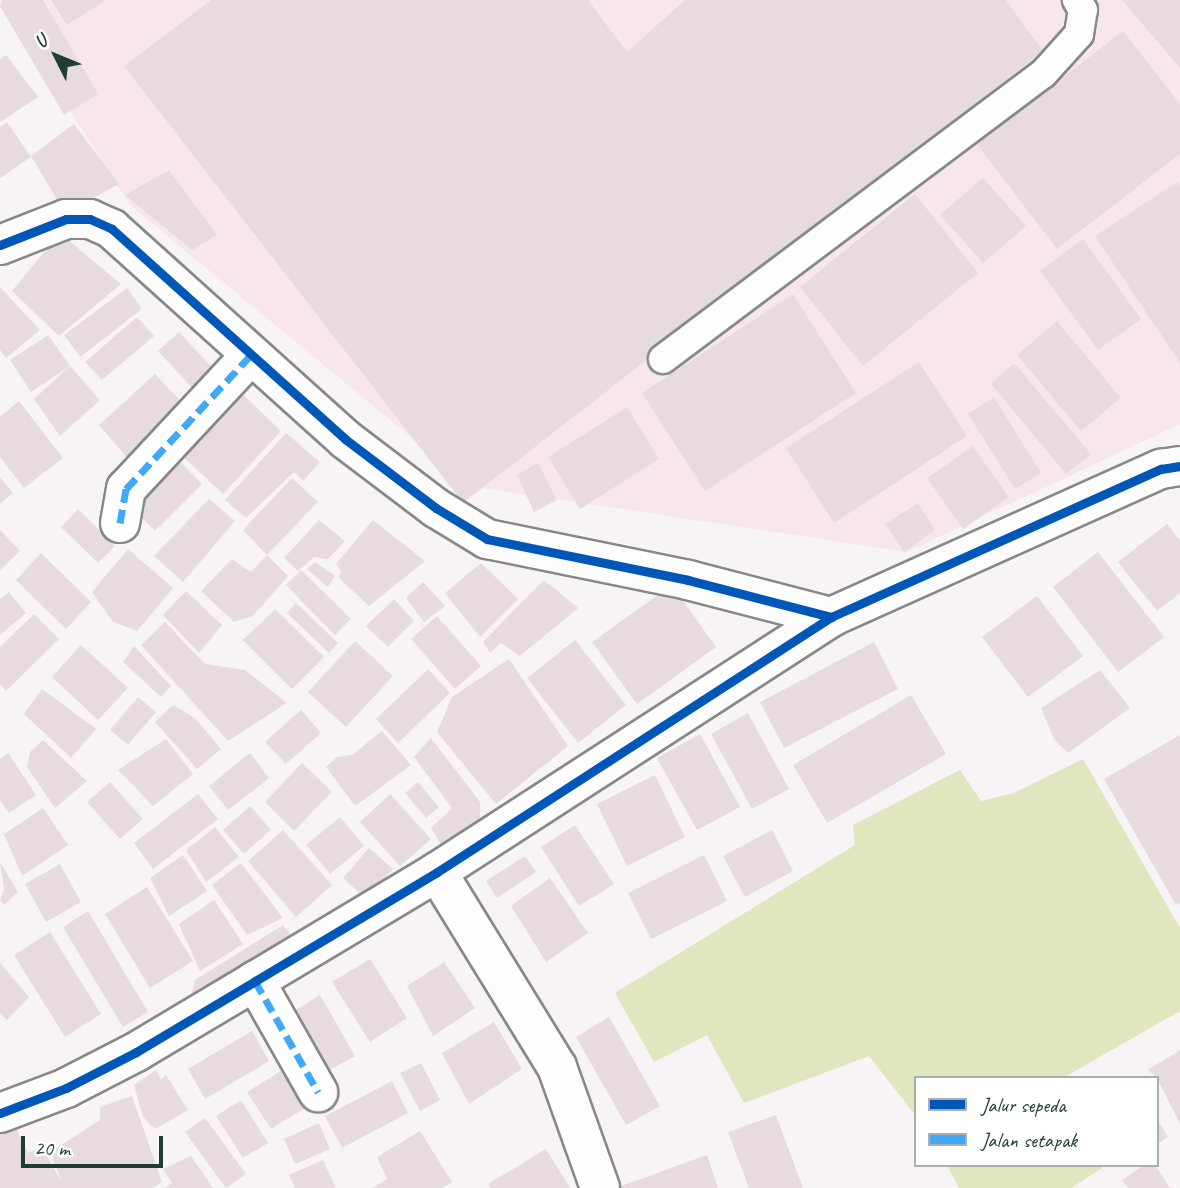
<!DOCTYPE html>
<html>
<head>
<meta charset="utf-8">
<style>
  body { margin:0 }
  #map { position:relative; width:1180px; height:1188px; overflow:hidden; background:#f8f3f5; font-family:Caveat,sans-serif }
  div>[style] { position:absolute }
  .built>* { inset:0; background:#f7e7ed }
  .green>* { inset:0; background:#e0e6bd }
  .building>* { inset:0; background:#e8dbdf }
  .roads { filter:drop-shadow(2px 0 #868989) drop-shadow(-2px 0 #868989) drop-shadow(0 2px #868989) drop-shadow(0 -2px #868989) }
  .service>* { height:28px; margin:-14px; padding:0 14px; transform-origin:14px; border-radius:14px; background:#fefdfe }
  .minor>* { height:38px; margin:-19px; padding:0 19px; transform-origin:19px; border-radius:19px; background:#fefdfe }
  .tertiary>* { height:38px; margin:-19px; padding:0 19px; transform-origin:19px; border-radius:19px; background:#fefdfe }
  .quiet>* { height:7px; margin-top:-3.5px; transform-origin:0; background:repeating-linear-gradient(90deg,#3fa9f5 0 14px,transparent 0 21px) }
  .cycleway>* { height:9px; margin:-4.5px; padding:0 4.5px; transform-origin:4.5px; border-radius:4.5px; background:#0057b8 }
  span { translate:-50% -50%; white-space:nowrap; text-align:center; line-height:1.15; -webkit-text-stroke:7px #fff; paint-order:stroke }
  .legend { position:absolute; left:914px; top:1076px; width:245px; height:91px; box-sizing:border-box; background:#fff; border:2px solid #a5b1ae; margin:0; padding:9px 12px; list-style:none; font-size:21px; color:#1f3d34 }
  .legend li { display:flex; align-items:center; gap:14px; height:35px }
  .legend b { width:35px; border:2px solid #a5b1ae }
  .north { position:absolute; left:21px; top:21px; width:70px; height:70px; -webkit-text-stroke:5px #fff; paint-order:stroke; rotate:313deg; font-size:19px; font-weight:700; line-height:28px; text-align:center; color:#1f3d34 }
  .north::after { content:''; display:block; margin:auto; width:24px; height:32px; background:#1f3d34; clip-path:polygon(50% 0,100% 100%,50% 72%,0 100%) }
  .scale { position:absolute; left:21px; top:1136px; width:142px; height:32px; box-sizing:border-box; border:4px solid #1f3d34; border-top:0; padding-left:9px; font-size:21px; line-height:24px; white-space:nowrap; color:#1f3d34; -webkit-text-stroke:5px #fff; paint-order:stroke }
</style>
</head>
<body>
<div id="map">
  <div class="built">
    <i style="clip-path:polygon(0 0,1180px 0,1180px 424px,907px 552px,470px 486px,130px 205px)"></i>
  </div>
  <div class="green">
    <i style="clip-path:polygon(1083px 759px,1180px 928px,1180px 1011px,1063px 1078px,916px 1078px,916px 1116px,869px 1056px,744px 1103px,707px 1035px,654px 1062px,615px 993px,855px 845px,853px 825px,960px 770px,981px 801px,1014px 793px)"></i>
    <i style="clip-path:polygon(947px 1165px,1100px 1165px,1102px 1168px,1071px 1188px,959px 1188px)"></i>
  </div>
  <div class="building">
    <i style="clip-path:polygon(2px 0,43px 0,98px 94px,64px 115px,0 6px)"></i>
    <i style="clip-path:polygon(51px 0,106px 0,67px 25px)"></i>
    <i style="clip-path:polygon(211px 0,588px 0,627px 52px,685px 0,1006px 0,1043px 51px,463px 503px,124px 66px)"></i>
    <i style="clip-path:polygon(1122px 0,1180px 0,1180px 68px)"></i>
    <i style="clip-path:polygon(1123px 31px,1180px 104px,1180px 154px,1057px 249px,977px 144px)"></i>
    <i style="clip-path:polygon(6px 55px,38px 97px,0 122px,0 60px)"></i>
    <i style="clip-path:polygon(7px 122px,31px 157px,0 178px,0 127px)"></i>
    <i style="clip-path:polygon(74px 124px,119px 184px,65px 213px,31px 156px)"></i>
    <i style="clip-path:polygon(169px 170px,217px 235px,192px 250px,125px 195px)"></i>
    <i style="clip-path:polygon(983px 178px,1026px 226px,983px 263px,940px 215px)"></i>
    <i style="clip-path:polygon(1177px 182px,1180px 186px,1180px 363px,1095px 236px)"></i>
    <i style="clip-path:polygon(915px 194px,978px 273px,863px 366px,800px 287px)"></i>
    <i style="clip-path:polygon(60px 233px,121px 284px,59px 336px,12px 291px)"></i>
    <i style="clip-path:polygon(1083px 239px,1141px 319px,1098px 350px,1040px 271px)"></i>
    <i style="clip-path:polygon(0 287px,40px 330px,6px 358px,0 350px)"></i>
    <i style="clip-path:polygon(127px 288px,142px 309px,80px 357px,64px 335px)"></i>
    <i style="clip-path:polygon(793px 294px,856px 393px,705px 491px,642px 393px)"></i>
    <i style="clip-path:polygon(137px 317px,154px 336px,102px 380px,85px 362px)"></i>
    <i style="clip-path:polygon(1057px 321px,1121px 398px,1081px 431px,1017px 355px)"></i>
    <i style="clip-path:polygon(179px 332px,217px 373px,197px 393px,158px 351px)"></i>
    <i style="clip-path:polygon(48px 335px,70px 366px,31px 392px,10px 360px)"></i>
    <i style="clip-path:polygon(919px 362px,967px 436px,834px 523px,786px 448px)"></i>
    <i style="clip-path:polygon(1014px 363px,1091px 454px,1066px 474px,991px 384px)"></i>
    <i style="clip-path:polygon(70px 366px,100px 400px,60px 436px,34px 399px)"></i>
    <i style="clip-path:polygon(155px 374px,188px 409px,130px 461px,99px 425px)"></i>
    <i style="clip-path:polygon(236px 388px,281px 431px,223px 494px,177px 451px)"></i>
    <i style="clip-path:polygon(994px 397px,1041px 473px,1015px 489px,968px 414px)"></i>
    <i style="clip-path:polygon(19px 401px,63px 458px,24px 488px,0 457px,0 417px)"></i>
    <i style="clip-path:polygon(627px 407px,659px 459px,580px 509px,548px 457px)"></i>
    <i style="clip-path:polygon(286px 433px,320px 462px,303px 481px,294px 472px,246px 518px,225px 500px)"></i>
    <i style="clip-path:polygon(973px 446px,1009px 497px,963px 529px,927px 478px)"></i>
    <i style="clip-path:polygon(174px 456px,202px 484px,155px 531px,128px 503px)"></i>
    <i style="clip-path:polygon(538px 463px,557px 500px,534px 512px,517px 475px)"></i>
    <i style="clip-path:polygon(0 477px,13px 493px,0 504px)"></i>
    <i style="clip-path:polygon(292px 478px,318px 502px,267px 555px,243px 530px)"></i>
    <i style="clip-path:polygon(209px 499px,235px 521px,183px 582px,154px 556px)"></i>
    <i style="clip-path:polygon(918px 503px,935px 530px,904px 552px,885px 524px)"></i>
    <i style="clip-path:polygon(78px 509px,115px 546px,98px 563px,61px 527px)"></i>
    <i style="clip-path:polygon(319px 520px,345px 541px,328px 559px,314px 557px,298px 571px,284px 558px)"></i>
    <i style="clip-path:polygon(373px 520px,425px 561px,369px 606px,339px 578px,341px 571px,336px 564px)"></i>
    <i style="clip-path:polygon(1167px 524px,1180px 541px,1180px 593px,1157px 611px,1118px 562px)"></i>
    <i style="clip-path:polygon(0 530px,20px 551px,0 570px)"></i>
    <i style="clip-path:polygon(128px 549px,173px 588px,137px 631px,112px 621px,92px 592px)"></i>
    <i style="clip-path:polygon(1098px 552px,1164px 637px,1118px 672px,1053px 587px)"></i>
    <i style="clip-path:polygon(41px 553px,91px 602px,66px 629px,16px 580px)"></i>
    <i style="clip-path:polygon(267px 555px,288px 576px,253px 616px,234px 622px,201px 591px,232px 559px,251px 572px)"></i>
    <i style="clip-path:polygon(315px 562px,335px 576px,328px 587px,307px 569px)"></i>
    <i style="clip-path:polygon(481px 563px,518px 599px,480px 637px,445px 593px)"></i>
    <i style="clip-path:polygon(301px 570px,351px 619px,335px 635px,286px 585px)"></i>
    <i style="clip-path:polygon(544px 580px,578px 608px,520px 656px,501px 643px,490px 653px,483px 642px)"></i>
    <i style="clip-path:polygon(423px 582px,445px 606px,424px 622px,406px 598px)"></i>
    <i style="clip-path:polygon(672px 585px,716px 647px,637px 704px,592px 642px)"></i>
    <i style="clip-path:polygon(186px 591px,222px 625px,199px 653px,163px 615px)"></i>
    <i style="clip-path:polygon(9px 592px,26px 613px,0 635px,0 599px)"></i>
    <i style="clip-path:polygon(1037px 596px,1083px 656px,1028px 697px,982px 637px)"></i>
    <i style="clip-path:polygon(394px 599px,414px 621px,388px 647px,366px 626px)"></i>
    <i style="clip-path:polygon(296px 603px,338px 643px,329px 653px,287px 613px)"></i>
    <i style="clip-path:polygon(275px 609px,324px 657px,292px 689px,243px 640px)"></i>
    <i style="clip-path:polygon(34px 614px,59px 639px,6px 691px,0 684px,0 647px)"></i>
    <i style="clip-path:polygon(437px 616px,481px 666px,455px 689px,411px 639px)"></i>
    <i style="clip-path:polygon(165px 622px,205px 664px,245px 670px,287px 703px,228px 741px,141px 645px)"></i>
    <i style="clip-path:polygon(575px 640px,626px 705px,578px 743px,527px 678px)"></i>
    <i style="clip-path:polygon(355px 641px,393px 676px,346px 727px,308px 692px)"></i>
    <i style="clip-path:polygon(874px 642px,898px 689px,784px 748px,760px 702px)"></i>
    <i style="clip-path:polygon(81px 645px,128px 688px,98px 720px,52px 677px)"></i>
    <i style="clip-path:polygon(134px 646px,171px 686px,161px 697px,123px 662px)"></i>
    <i style="clip-path:polygon(509px 659px,568px 746px,496px 804px,437px 732px,452px 697px)"></i>
    <i style="clip-path:polygon(428px 669px,450px 693px,398px 743px,376px 719px)"></i>
    <i style="clip-path:polygon(1100px 670px,1130px 708px,1068px 753px,1054px 739px,1041px 708px)"></i>
    <i style="clip-path:polygon(42px 689px,96px 729px,71px 758px,24px 714px)"></i>
    <i style="clip-path:polygon(911px 695px,946px 754px,827px 823px,793px 765px)"></i>
    <i style="clip-path:polygon(138px 697px,156px 712px,128px 745px,110px 730px)"></i>
    <i style="clip-path:polygon(173px 705px,195px 718px,221px 749px,197px 769px,155px 722px)"></i>
    <i style="clip-path:polygon(301px 710px,321px 733px,286px 764px,265px 742px)"></i>
    <i style="clip-path:polygon(748px 713px,789px 789px,752px 809px,711px 734px)"></i>
    <i style="clip-path:polygon(382px 731px,411px 765px,355px 806px,326px 767px,337px 757px,352px 755px)"></i>
    <i style="clip-path:polygon(700px 734px,740px 807px,697px 830px,657px 758px)"></i>
    <i style="clip-path:polygon(1180px 735px,1180px 903px,1176px 905px,1104px 779px)"></i>
    <i style="clip-path:polygon(431px 738px,480px 802px,480px 819px,443px 848px,431px 828px,452px 808px,414px 757px)"></i>
    <i style="clip-path:polygon(166px 739px,193px 774px,153px 806px,118px 770px)"></i>
    <i style="clip-path:polygon(43px 740px,87px 781px,55px 808px,27px 767px,30px 752px)"></i>
    <i style="clip-path:polygon(8px 753px,36px 795px,9px 813px,0 800px,0 759px)"></i>
    <i style="clip-path:polygon(250px 753px,269px 778px,228px 810px,209px 786px)"></i>
    <i style="clip-path:polygon(302px 763px,332px 792px,294px 831px,265px 802px)"></i>
    <i style="clip-path:polygon(655px 775px,685px 837px,627px 866px,597px 804px)"></i>
    <i style="clip-path:polygon(110px 782px,143px 819px,120px 839px,87px 802px)"></i>
    <i style="clip-path:polygon(418px 782px,439px 807px,426px 818px,405px 793px)"></i>
    <i style="clip-path:polygon(198px 794px,218px 819px,153px 869px,134px 843px)"></i>
    <i style="clip-path:polygon(390px 794px,431px 839px,400px 866px,360px 822px)"></i>
    <i style="clip-path:polygon(250px 806px,271px 830px,244px 854px,223px 830px)"></i>
    <i style="clip-path:polygon(43px 808px,68px 845px,22px 876px,4px 834px)"></i>
    <i style="clip-path:polygon(340px 817px,364px 846px,330px 874px,306px 845px)"></i>
    <i style="clip-path:polygon(575px 825px,614px 884px,579px 906px,541px 847px)"></i>
    <i style="clip-path:polygon(215px 827px,239px 857px,206px 882px,186px 850px)"></i>
    <i style="clip-path:polygon(283px 830px,332px 885px,296px 917px,248px 861px)"></i>
    <i style="clip-path:polygon(772px 830px,793px 871px,745px 897px,723px 856px)"></i>
    <i style="clip-path:polygon(369px 848px,393px 869px,366px 899px,343px 878px)"></i>
    <i style="clip-path:polygon(183px 855px,207px 891px,169px 916px,150px 878px)"></i>
    <i style="clip-path:polygon(704px 855px,727px 901px,651px 939px,628px 893px)"></i>
    <i style="clip-path:polygon(525px 856px,536px 872px,497px 898px,486px 881px)"></i>
    <i style="clip-path:polygon(0 862px,18px 892px,4px 905px,0 900px,4px 889px)"></i>
    <i style="clip-path:polygon(241px 863px,283px 918px,247px 935px,212px 885px)"></i>
    <i style="clip-path:polygon(60px 864px,81px 902px,46px 922px,25px 884px)"></i>
    <i style="clip-path:polygon(550px 878px,588px 933px,546px 962px,511px 906px)"></i>
    <i style="clip-path:polygon(147px 887px,193px 961px,150px 988px,105px 914px)"></i>
    <i style="clip-path:polygon(214px 900px,243px 944px,200px 971px,179px 924px)"></i>
    <i style="clip-path:polygon(88px 911px,148px 1012px,123px 1027px,63px 927px)"></i>
    <i style="clip-path:polygon(283px 925px,301px 947px,190px 1000px,195px 980px)"></i>
    <i style="clip-path:polygon(50px 932px,101px 1014px,65px 1037px,14px 955px)"></i>
    <i style="clip-path:polygon(370px 959px,407px 1018px,370px 1042px,332px 982px)"></i>
    <i style="clip-path:polygon(444px 962px,475px 1008px,433px 1036px,407px 986px)"></i>
    <i style="clip-path:polygon(0 963px,29px 997px,7px 1020px,0 1013px)"></i>
    <i style="clip-path:polygon(320px 995px,355px 1056px,328px 1071px,294px 1011px)"></i>
    <i style="clip-path:polygon(609px 1017px,660px 1106px,626px 1125px,576px 1037px)"></i>
    <i style="clip-path:polygon(494px 1022px,522px 1069px,469px 1104px,442px 1053px)"></i>
    <i style="clip-path:polygon(252px 1031px,269px 1061px,205px 1099px,188px 1069px)"></i>
    <i style="clip-path:polygon(1180px 1050px,1180px 1124px,1157px 1078px,1148px 1070px)"></i>
    <i style="clip-path:polygon(421px 1063px,440px 1100px,420px 1111px,400px 1073px)"></i>
    <i style="clip-path:polygon(287px 1067px,310px 1105px,271px 1129px,247px 1092px)"></i>
    <i style="clip-path:polygon(156px 1070px,161px 1080px,166px 1075px,188px 1110px,155px 1129px,143px 1117px,134px 1085px)"></i>
    <i style="clip-path:polygon(392px 1081px,408px 1113px,342px 1148px,325px 1116px)"></i>
    <i style="clip-path:polygon(132px 1096px,162px 1182px,152px 1188px,0 1188px,0 1129px,13px 1122px,28px 1153px,42px 1147px,62px 1183px,50px 1152px,100px 1120px,100px 1107px)"></i>
    <i style="clip-path:polygon(241px 1100px,268px 1143px,243px 1158px,216px 1116px)"></i>
    <i style="clip-path:polygon(776px 1115px,803px 1188px,749px 1188px,728px 1132px)"></i>
    <i style="clip-path:polygon(205px 1118px,246px 1174px,226px 1188px,185px 1132px)"></i>
    <i style="clip-path:polygon(1157px 1119px,1168px 1137px,1157px 1144px)"></i>
    <i style="clip-path:polygon(319px 1123px,330px 1149px,295px 1164px,284px 1139px)"></i>
    <i style="clip-path:polygon(420px 1131px,452px 1182px,442px 1188px,372px 1188px,387px 1179px,377px 1157px)"></i>
    <i style="clip-path:polygon(546px 1149px,570px 1188px,490px 1188px,488px 1184px)"></i>
    <i style="clip-path:polygon(707px 1155px,718px 1188px,622px 1188px,621px 1186px)"></i>
    <i style="clip-path:polygon(191px 1156px,213px 1188px,165px 1188px,172px 1183px,163px 1169px)"></i>
    <i style="clip-path:polygon(323px 1160px,336px 1188px,295px 1188px,289px 1175px)"></i>
    <i style="clip-path:polygon(1144px 1165px,1155px 1165px,1170px 1188px,1128px 1188px,1122px 1180px)"></i>
  </div>
  <div class="roads">
    <div class="service">
      <i style="left:663px;top:359px;width:475px;rotate:-36.9deg"></i>
      <i style="left:1043px;top:74px;width:54px;rotate:-48deg"></i>
      <i style="left:1079px;top:34px;width:24px;rotate:-81deg"></i>
      <i style="left:1083px;top:10px;width:12px;rotate:-121deg"></i>
    </div>
    <div class="minor">
      <i style="left:0;top:245px;width:71px;rotate:-21.5deg"></i>
      <i style="left:66px;top:219px;width:24px"></i>
      <i style="left:90px;top:219px;width:24px;rotate:24deg"></i>
      <i style="left:112px;top:229px;width:314px;rotate:42deg"></i>
      <i style="left:345px;top:439px;width:114px;rotate:37.2deg"></i>
      <i style="left:436px;top:508px;width:60px;rotate:31.3deg"></i>
      <i style="left:487px;top:539px;width:205px;rotate:11.5deg"></i>
      <i style="left:688px;top:580px;width:148px;rotate:14.5deg"></i>
      <i style="left:120px;top:523px;width:35px;rotate:-80deg"></i>
      <i style="left:126px;top:489px;width:182px;rotate:-47deg"></i>
      <i style="left:437px;top:872px;width:229px;rotate:58.4deg"></i>
      <i style="left:557px;top:1067px;width:128px;rotate:70.4deg"></i>
      <i style="left:255px;top:981px;width:128px;rotate:60.4deg"></i>
    </div>
    <div class="tertiary">
      <i style="left:0;top:1113px;width:71px;rotate:-20.7deg"></i>
      <i style="left:66px;top:1088px;width:79px;rotate:-27.2deg"></i>
      <i style="left:136px;top:1052px;width:139px;rotate:-30.8deg"></i>
      <i style="left:255px;top:981px;width:212px;rotate:-30.9deg"></i>
      <i style="left:437px;top:872px;width:469px;rotate:-32.9deg"></i>
      <i style="left:831px;top:617px;width:362px;rotate:-24.2deg"></i>
      <i style="left:1161px;top:469px;width:19px;rotate:-9deg"></i>
    </div>
  </div>
  <div class="quiet">
    <i style="left:120px;top:523px;width:35px;rotate:-80deg"></i>
    <i style="left:126px;top:489px;width:182px;rotate:-47deg"></i>
    <i style="left:255px;top:981px;width:128px;rotate:60.4deg"></i>
  </div>
  <div class="cycleway">
    <i style="left:0;top:245px;width:71px;rotate:-21.5deg"></i>
    <i style="left:66px;top:219px;width:24px"></i>
    <i style="left:90px;top:219px;width:24px;rotate:24deg"></i>
    <i style="left:112px;top:229px;width:314px;rotate:42deg"></i>
    <i style="left:345px;top:439px;width:114px;rotate:37.2deg"></i>
    <i style="left:436px;top:508px;width:60px;rotate:31.3deg"></i>
    <i style="left:487px;top:539px;width:205px;rotate:11.5deg"></i>
    <i style="left:688px;top:580px;width:148px;rotate:14.5deg"></i>
    <i style="left:0;top:1113px;width:71px;rotate:-20.7deg"></i>
    <i style="left:66px;top:1088px;width:79px;rotate:-27.2deg"></i>
    <i style="left:136px;top:1052px;width:139px;rotate:-30.8deg"></i>
    <i style="left:255px;top:981px;width:212px;rotate:-30.9deg"></i>
    <i style="left:437px;top:872px;width:469px;rotate:-32.9deg"></i>
    <i style="left:831px;top:617px;width:362px;rotate:-24.2deg"></i>
    <i style="left:1161px;top:469px;width:19px;rotate:-9deg"></i>
  </div>
  <ul class="legend">
  <li><b style="height:9px;background:#0057b8"></b>Jalur sepeda</li>
  <li><b style="height:9px;background:#3fa9f5"></b>Jalan setapak</li>
  </ul>
  <div class="north">U</div>
  <div class="scale">20 m</div>
</div>
</body>
</html>
